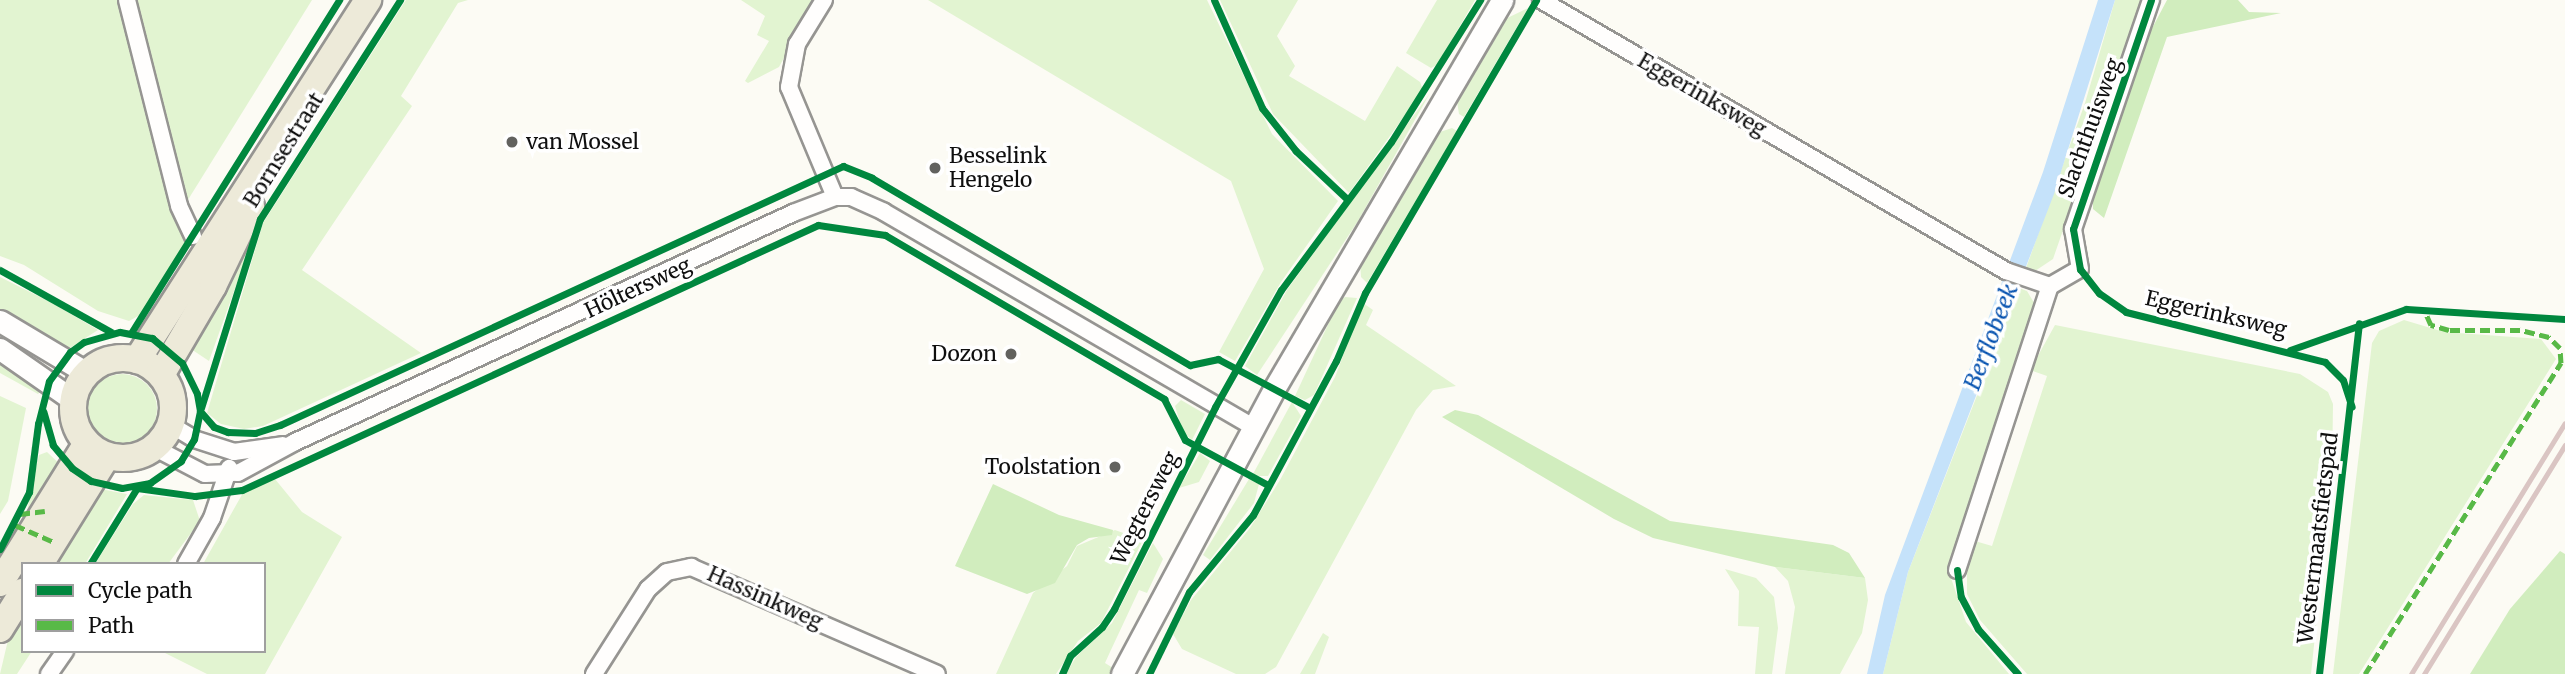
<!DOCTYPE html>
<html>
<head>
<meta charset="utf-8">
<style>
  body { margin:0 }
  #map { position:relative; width:2565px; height:674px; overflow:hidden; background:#fcfbf4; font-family:Merriweather,serif }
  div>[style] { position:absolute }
  .green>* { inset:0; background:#e2f4d1 }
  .round { border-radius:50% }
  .forest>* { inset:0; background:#d1edbe }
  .water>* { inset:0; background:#c5e2fa }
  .roads { filter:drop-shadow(2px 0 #969592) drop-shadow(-2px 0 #969592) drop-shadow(0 2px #969592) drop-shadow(0 -2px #969592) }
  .minor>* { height:16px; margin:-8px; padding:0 8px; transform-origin:8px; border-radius:8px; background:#fffefd }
  .tertiary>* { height:21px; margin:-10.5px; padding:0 10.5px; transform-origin:10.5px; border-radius:10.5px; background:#fffefd }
  .primary>* { height:26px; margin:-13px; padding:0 13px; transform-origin:13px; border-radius:13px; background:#edead9 }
  .primary>.ring { margin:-13px; padding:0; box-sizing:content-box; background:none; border:26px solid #edead9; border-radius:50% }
  .rail>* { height:5px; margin:-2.5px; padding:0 2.5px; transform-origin:2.5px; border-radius:2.5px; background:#dac5c3 }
  .quiet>* { height:5px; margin-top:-2.5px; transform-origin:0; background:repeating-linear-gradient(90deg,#58b947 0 10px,transparent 0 15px) }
  .cycleway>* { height:7px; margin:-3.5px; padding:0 3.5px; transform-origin:3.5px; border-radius:3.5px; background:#00873e }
  .dots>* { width:19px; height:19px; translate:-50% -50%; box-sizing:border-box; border:4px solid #fff; border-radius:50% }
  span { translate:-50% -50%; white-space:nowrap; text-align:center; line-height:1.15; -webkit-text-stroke:7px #fff; paint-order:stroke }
  .street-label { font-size:21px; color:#0f0f0f }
  .poi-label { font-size:21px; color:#0f0f0f }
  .left { translate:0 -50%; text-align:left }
  .right { translate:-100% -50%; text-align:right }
  .water-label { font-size:23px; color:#0954b0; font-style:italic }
  .legend { position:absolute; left:21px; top:562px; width:245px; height:91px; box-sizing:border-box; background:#fff; border:2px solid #9f9f9f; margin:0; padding:9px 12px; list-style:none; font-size:21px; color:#0f0f0f }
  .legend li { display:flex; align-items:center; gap:14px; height:35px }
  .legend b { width:35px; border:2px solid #9f9f9f }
</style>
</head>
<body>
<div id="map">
  <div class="green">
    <i style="clip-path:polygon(0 0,119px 0,189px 226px,183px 246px,140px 315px,129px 321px,98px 311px,24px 265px,0 256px)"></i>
    <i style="clip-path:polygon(135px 0,312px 0,186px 203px,136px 4px)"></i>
    <i style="clip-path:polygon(406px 0,468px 0,458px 3px,401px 96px,412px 106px,302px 270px,421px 353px,263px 426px,244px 429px,221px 424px,207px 413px,263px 223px)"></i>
    <i style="clip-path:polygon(741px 0,815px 0,779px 67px,748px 83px,745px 81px,769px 41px,757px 35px,765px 16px)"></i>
    <i style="clip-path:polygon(928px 0,1207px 0,1272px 134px,1338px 201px,1281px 282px,1235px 361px,1219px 352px,1264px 269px,1231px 181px)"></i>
    <i style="clip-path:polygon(1220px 0,1298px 0,1277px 36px,1295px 66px,1289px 76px,1365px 121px,1397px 66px,1420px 82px,1423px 90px,1349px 193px,1273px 114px)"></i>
    <i style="clip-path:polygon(1437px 0,1475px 0,1437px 65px,1431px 68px,1406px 53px)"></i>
    <i style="clip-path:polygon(2115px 0,2143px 0,2053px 259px,2035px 271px,2026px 268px,2085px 103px)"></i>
    <i style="clip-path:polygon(1528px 8px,1464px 117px,1459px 114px,1456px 95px,1499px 22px)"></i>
    <i style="clip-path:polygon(1430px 93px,1358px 221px,1257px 375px,1245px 366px,1287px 290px)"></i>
    <i style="clip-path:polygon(1452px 128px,1457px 131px,1367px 283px,1361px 277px,1360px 262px,1434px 134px)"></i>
    <i style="clip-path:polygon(254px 215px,247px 255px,209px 361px,185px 345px)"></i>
    <i style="clip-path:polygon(0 277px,54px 304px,98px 330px,65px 351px,0 314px)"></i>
    <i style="clip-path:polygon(2019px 288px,2027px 291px,2036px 306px,1951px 578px,1966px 622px,2009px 674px,1883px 674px,1908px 572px)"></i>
    <i style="clip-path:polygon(1345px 297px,1357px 298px,1314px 395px,1305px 400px,1295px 396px,1338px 303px)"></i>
    <i style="clip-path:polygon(1363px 303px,1373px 310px,1366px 325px,1456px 386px,1433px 390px,1416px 410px,1276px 667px,1265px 674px,1236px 674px,1182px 649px,1173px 634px,1191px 600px,1250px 528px,1280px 480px,1335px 377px)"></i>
    <i style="clip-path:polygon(2404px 320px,2444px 332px,2541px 339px,2556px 359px,2359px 674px,2333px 674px,2372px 343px,2379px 331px)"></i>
    <i style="clip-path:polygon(2055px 325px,2300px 374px,2328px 392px,2333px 404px,2332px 473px,2311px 674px,2027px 674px,1980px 620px,1967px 594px,1967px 565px,1975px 541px,1992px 546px,2047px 376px,2030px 370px)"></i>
    <i style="clip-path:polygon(0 358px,42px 390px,38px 394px,0 373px)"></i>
    <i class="round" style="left:87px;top:374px;width:70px;height:70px"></i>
    <i style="clip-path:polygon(0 396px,26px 408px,8px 501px,0 514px)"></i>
    <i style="clip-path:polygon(1181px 400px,1205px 414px,1192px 440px,1183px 432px,1178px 416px,1175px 406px)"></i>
    <i style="clip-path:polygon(1292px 402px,1301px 416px,1268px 476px,1258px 476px,1253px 474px)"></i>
    <i style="clip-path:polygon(47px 452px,64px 468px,39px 510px,27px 511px,39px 455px)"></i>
    <i style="clip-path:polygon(1200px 453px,1210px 461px,1199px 482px,1179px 488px)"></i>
    <i style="clip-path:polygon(275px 479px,302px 512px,342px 537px,265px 674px,207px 674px,161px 651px,264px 651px,264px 564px,203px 564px,244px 491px)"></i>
    <i style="clip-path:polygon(1249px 479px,1259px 484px,1254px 503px,1210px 560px,1203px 555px)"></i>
    <i style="clip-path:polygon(95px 488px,127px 494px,85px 564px,49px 564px)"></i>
    <i style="clip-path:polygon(144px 495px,193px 500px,200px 521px,168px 564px,95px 564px,133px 504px)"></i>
    <i style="clip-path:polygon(1115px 530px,1143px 540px,1101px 623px,1078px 641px,1056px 674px,996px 674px,1033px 593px,1067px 566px,1077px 546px)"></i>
    <i style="clip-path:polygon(1153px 543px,1163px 559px,1147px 593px,1139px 590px,1110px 652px,1105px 663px,1113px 668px,1110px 674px,1066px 674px,1076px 657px,1112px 623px)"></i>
    <i style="clip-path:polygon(1775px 567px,1865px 578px,1868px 600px,1862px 633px,1840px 674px,1785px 674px,1795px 607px,1788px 581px)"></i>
    <i style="clip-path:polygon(1725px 569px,1756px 578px,1774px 597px,1778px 628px,1772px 674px,1755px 674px,1759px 627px,1738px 626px,1739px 591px)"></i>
    <i style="clip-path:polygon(23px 606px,23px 651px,32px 651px,17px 674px,0 674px,12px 623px)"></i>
    <i style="clip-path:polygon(1323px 633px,1329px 637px,1315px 674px,1300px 674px)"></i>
  </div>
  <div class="forest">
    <i style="clip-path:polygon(2167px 0,2238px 0,2249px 12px,2281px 13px,2167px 37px,2104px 218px,2093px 209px,2093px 199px,2147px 38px)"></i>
    <i style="clip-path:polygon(1455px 410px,1478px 415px,1670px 521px,1833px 545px,1849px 553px,1865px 578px,1775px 567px,1653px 538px,1614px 519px,1442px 417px)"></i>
    <i style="clip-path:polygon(993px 484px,1059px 515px,1113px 530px,1112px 535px,1089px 538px,1077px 545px,1055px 583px,1027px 594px,955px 566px)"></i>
    <i style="clip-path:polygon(2560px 551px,2565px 554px,2565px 674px,2470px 674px,2510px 609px)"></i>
  </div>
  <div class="water">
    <i style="clip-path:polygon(2098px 0,2115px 0,2054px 194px,1908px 572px,1883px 674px,1867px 674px,1885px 595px,2043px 172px)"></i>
  </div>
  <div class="roads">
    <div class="minor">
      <i style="left:127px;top:0;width:212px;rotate:75.8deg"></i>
      <i style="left:179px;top:206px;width:33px;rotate:65deg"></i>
      <i style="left:824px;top:0;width:52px;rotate:121.5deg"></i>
      <i style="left:797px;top:44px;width:44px;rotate:100.5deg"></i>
      <i style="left:789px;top:87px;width:119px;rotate:67.3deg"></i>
      <i style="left:1541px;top:0;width:538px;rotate:30.23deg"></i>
      <i style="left:2006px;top:271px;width:46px;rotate:18.8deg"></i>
      <i style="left:171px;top:425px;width:27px;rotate:31deg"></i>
      <i style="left:194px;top:439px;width:42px;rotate:18deg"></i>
      <i style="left:234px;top:452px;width:49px;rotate:-8.1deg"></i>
      <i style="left:155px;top:448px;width:56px;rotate:27.5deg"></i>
      <i style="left:205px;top:474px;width:33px;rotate:-2deg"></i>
      <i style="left:238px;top:473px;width:65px;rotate:-28.5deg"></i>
      <i style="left:295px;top:442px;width:548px;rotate:-24.69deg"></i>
      <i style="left:793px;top:213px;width:45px;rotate:-20.9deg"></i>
      <i style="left:835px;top:197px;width:16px"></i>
      <i style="left:851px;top:197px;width:36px;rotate:24deg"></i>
      <i style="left:884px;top:212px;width:428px;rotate:30.2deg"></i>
      <i style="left:186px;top:564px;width:53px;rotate:-60.5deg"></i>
      <i style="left:212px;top:518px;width:53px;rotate:-71.2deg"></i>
      <i style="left:1957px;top:570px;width:299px;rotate:-71.9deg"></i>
      <i style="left:2050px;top:286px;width:34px;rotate:-30deg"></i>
      <i style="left:2080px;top:269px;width:41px;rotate:-99.9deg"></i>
      <i style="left:2073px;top:229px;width:242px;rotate:-71.2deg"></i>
      <i style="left:49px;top:674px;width:28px;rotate:-55deg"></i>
      <i style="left:594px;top:674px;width:101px;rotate:-57.6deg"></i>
      <i style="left:648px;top:589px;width:25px;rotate:-42deg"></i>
      <i style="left:667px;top:572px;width:25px;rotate:-12deg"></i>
      <i style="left:691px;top:567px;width:268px;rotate:23.5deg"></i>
    </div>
    <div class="tertiary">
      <i style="left:0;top:321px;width:101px;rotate:30.9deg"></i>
      <i style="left:0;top:349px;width:89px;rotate:34.9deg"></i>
      <i style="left:1122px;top:674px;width:323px;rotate:-61.9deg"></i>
      <i style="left:1274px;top:389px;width:451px;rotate:-59.6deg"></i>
    </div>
    <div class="primary">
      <i class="ring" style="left:73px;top:358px;width:74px;height:74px"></i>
      <i style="left:137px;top:360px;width:428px;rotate:-57.3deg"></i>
      <i style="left:161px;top:375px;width:103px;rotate:-59.7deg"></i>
      <i style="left:213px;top:286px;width:88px;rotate:-64.3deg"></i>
      <i style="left:40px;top:564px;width:127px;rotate:-58.2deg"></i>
      <i style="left:0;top:583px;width:165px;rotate:-58.1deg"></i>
      <i style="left:0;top:629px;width:44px;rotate:-58.1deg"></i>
    </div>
  </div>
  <div class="rail">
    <i style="left:2411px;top:674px;width:294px;rotate:-58.5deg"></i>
    <i style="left:2424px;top:674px;width:269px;rotate:-58.4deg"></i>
  </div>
  <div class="quiet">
    <i style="left:20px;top:514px;width:25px;rotate:-7deg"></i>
    <i style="left:15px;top:525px;width:43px;rotate:23.6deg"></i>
    <i style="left:2365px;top:674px;width:368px;rotate:-57.8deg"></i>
    <i style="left:2561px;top:363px;width:15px;rotate:-94deg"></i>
    <i style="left:2560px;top:348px;width:16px;rotate:-135deg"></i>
    <i style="left:2549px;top:337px;width:30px;rotate:-166deg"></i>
    <i style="left:2520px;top:330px;width:71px;rotate:180deg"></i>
    <i style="left:2449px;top:330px;width:19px;rotate:-164deg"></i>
    <i style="left:2431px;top:325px;width:17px;rotate:-114deg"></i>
  </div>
  <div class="cycleway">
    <i style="left:1214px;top:0;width:118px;rotate:66deg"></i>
    <i style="left:1262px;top:108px;width:55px;rotate:51.7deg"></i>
    <i style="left:1296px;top:151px;width:70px;rotate:43.3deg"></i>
    <i style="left:2151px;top:0;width:242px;rotate:108.8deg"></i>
    <i style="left:2073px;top:229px;width:41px;rotate:80.1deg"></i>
    <i style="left:2080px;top:269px;width:31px;rotate:52deg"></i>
    <i style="left:2099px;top:293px;width:33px;rotate:35deg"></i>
    <i style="left:2126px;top:312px;width:205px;rotate:14.1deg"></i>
    <i style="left:2325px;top:362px;width:25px;rotate:45deg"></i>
    <i style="left:2343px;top:380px;width:28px;rotate:72deg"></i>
    <i style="left:0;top:270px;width:127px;rotate:29.2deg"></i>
    <i style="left:131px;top:333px;width:393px;rotate:-58deg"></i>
    <i style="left:2290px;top:350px;width:123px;rotate:-19.5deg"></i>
    <i style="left:2406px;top:309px;width:159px;rotate:3.6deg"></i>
    <i style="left:201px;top:408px;width:198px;rotate:-72.7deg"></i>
    <i style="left:260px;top:219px;width:260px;rotate:-57.4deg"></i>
    <i style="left:200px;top:411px;width:21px;rotate:49deg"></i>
    <i style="left:214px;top:427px;width:15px;rotate:20deg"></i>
    <i style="left:228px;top:432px;width:27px;rotate:2deg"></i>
    <i style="left:255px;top:433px;width:26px;rotate:-18deg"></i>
    <i style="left:280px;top:425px;width:620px;rotate:-24.7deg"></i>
    <i style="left:843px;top:166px;width:31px;rotate:22deg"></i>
    <i style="left:872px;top:178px;width:369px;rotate:30.5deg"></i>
    <i style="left:1190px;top:365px;width:29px;rotate:-12deg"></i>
    <i style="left:1218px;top:359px;width:104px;rotate:28deg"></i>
    <i style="left:137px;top:488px;width:59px;rotate:7.9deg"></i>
    <i style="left:195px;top:496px;width:47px;rotate:-7.3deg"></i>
    <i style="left:242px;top:490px;width:634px;rotate:-24.71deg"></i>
    <i style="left:818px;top:225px;width:68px;rotate:8.5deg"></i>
    <i style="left:885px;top:235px;width:324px;rotate:30.4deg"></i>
    <i style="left:1164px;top:399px;width:46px;rotate:62.9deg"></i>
    <i style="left:1185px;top:440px;width:94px;rotate:28.5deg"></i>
    <i style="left:0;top:549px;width:64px;rotate:-63deg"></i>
    <i style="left:29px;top:492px;width:69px;rotate:-82.5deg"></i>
    <i style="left:38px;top:424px;width:44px;rotate:-75.7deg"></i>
    <i style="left:49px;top:381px;width:36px;rotate:-54deg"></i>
    <i style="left:70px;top:352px;width:17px;rotate:-36deg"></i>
    <i style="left:84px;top:342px;width:37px;rotate:-16deg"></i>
    <i style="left:120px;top:332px;width:33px;rotate:11deg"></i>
    <i style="left:152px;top:338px;width:39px;rotate:40deg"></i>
    <i style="left:182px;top:363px;width:34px;rotate:64deg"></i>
    <i style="left:197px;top:394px;width:17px;rotate:80deg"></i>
    <i style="left:200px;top:411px;width:29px;rotate:102deg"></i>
    <i style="left:194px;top:439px;width:26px;rotate:121deg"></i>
    <i style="left:181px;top:461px;width:38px;rotate:145deg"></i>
    <i style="left:150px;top:483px;width:28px;rotate:170deg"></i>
    <i style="left:122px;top:488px;width:32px;rotate:-167deg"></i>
    <i style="left:91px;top:481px;width:23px;rotate:-146deg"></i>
    <i style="left:72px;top:468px;width:30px;rotate:-130deg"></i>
    <i style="left:53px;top:445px;width:35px;rotate:-106deg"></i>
    <i style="left:90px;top:564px;width:89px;rotate:-58.3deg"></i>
    <i style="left:1957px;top:570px;width:27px;rotate:82deg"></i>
    <i style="left:1961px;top:597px;width:36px;rotate:62deg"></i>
    <i style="left:1978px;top:629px;width:60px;rotate:48.4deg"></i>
    <i style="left:1062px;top:674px;width:20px;rotate:-66deg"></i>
    <i style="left:1070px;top:656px;width:43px;rotate:-42.2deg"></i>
    <i style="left:1102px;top:627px;width:22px;rotate:-56deg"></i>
    <i style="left:1114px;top:609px;width:226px;rotate:-63.4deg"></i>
    <i style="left:1215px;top:407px;width:134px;rotate:-60.6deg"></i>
    <i style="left:1281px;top:290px;width:184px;rotate:-53.4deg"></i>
    <i style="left:1391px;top:142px;width:168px;rotate:-57.9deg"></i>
    <i style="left:1149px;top:674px;width:91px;rotate:-64deg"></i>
    <i style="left:1189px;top:592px;width:100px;rotate:-50.3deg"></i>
    <i style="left:1253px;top:515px;width:175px;rotate:-61.7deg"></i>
    <i style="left:1336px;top:361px;width:74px;rotate:-66.9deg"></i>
    <i style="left:1365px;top:293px;width:339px;rotate:-59.7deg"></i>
    <i style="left:2319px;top:674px;width:353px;rotate:-83.5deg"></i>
  </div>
  <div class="dots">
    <i style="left:512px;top:142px;background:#62625f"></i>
    <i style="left:935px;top:168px;background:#62625f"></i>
    <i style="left:1011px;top:354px;background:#62625f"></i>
    <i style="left:1115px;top:467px;background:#62625f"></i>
  </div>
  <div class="street-label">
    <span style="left:1702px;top:95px;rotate:30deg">Eggerinksweg</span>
    <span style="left:2090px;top:128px;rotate:-70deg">Slachthuisweg</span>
    <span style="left:284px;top:150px;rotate:-58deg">Bornsestraat</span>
    <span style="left:638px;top:288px;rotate:-25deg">Höltersweg</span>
    <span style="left:2216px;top:314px;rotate:13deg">Eggerinksweg</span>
    <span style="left:1145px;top:508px;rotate:-63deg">Wegtersweg</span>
    <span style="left:2318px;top:538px;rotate:-83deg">Westermaatsfietspad</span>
    <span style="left:765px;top:598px;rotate:24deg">Hassinkweg</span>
  </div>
  <div class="poi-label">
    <span class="left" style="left:526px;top:142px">van Mossel</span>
    <span class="left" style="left:949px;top:168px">Besselink<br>Hengelo</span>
    <span class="right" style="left:997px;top:354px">Dozon</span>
    <span class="right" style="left:1101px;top:467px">Toolstation</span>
  </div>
  <div class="water-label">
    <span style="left:1991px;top:337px;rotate:-69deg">Berflobeek</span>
  </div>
  <ul class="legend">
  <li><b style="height:9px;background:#00873e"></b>Cycle path</li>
  <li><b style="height:9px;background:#58b947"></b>Path</li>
  </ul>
</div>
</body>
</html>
